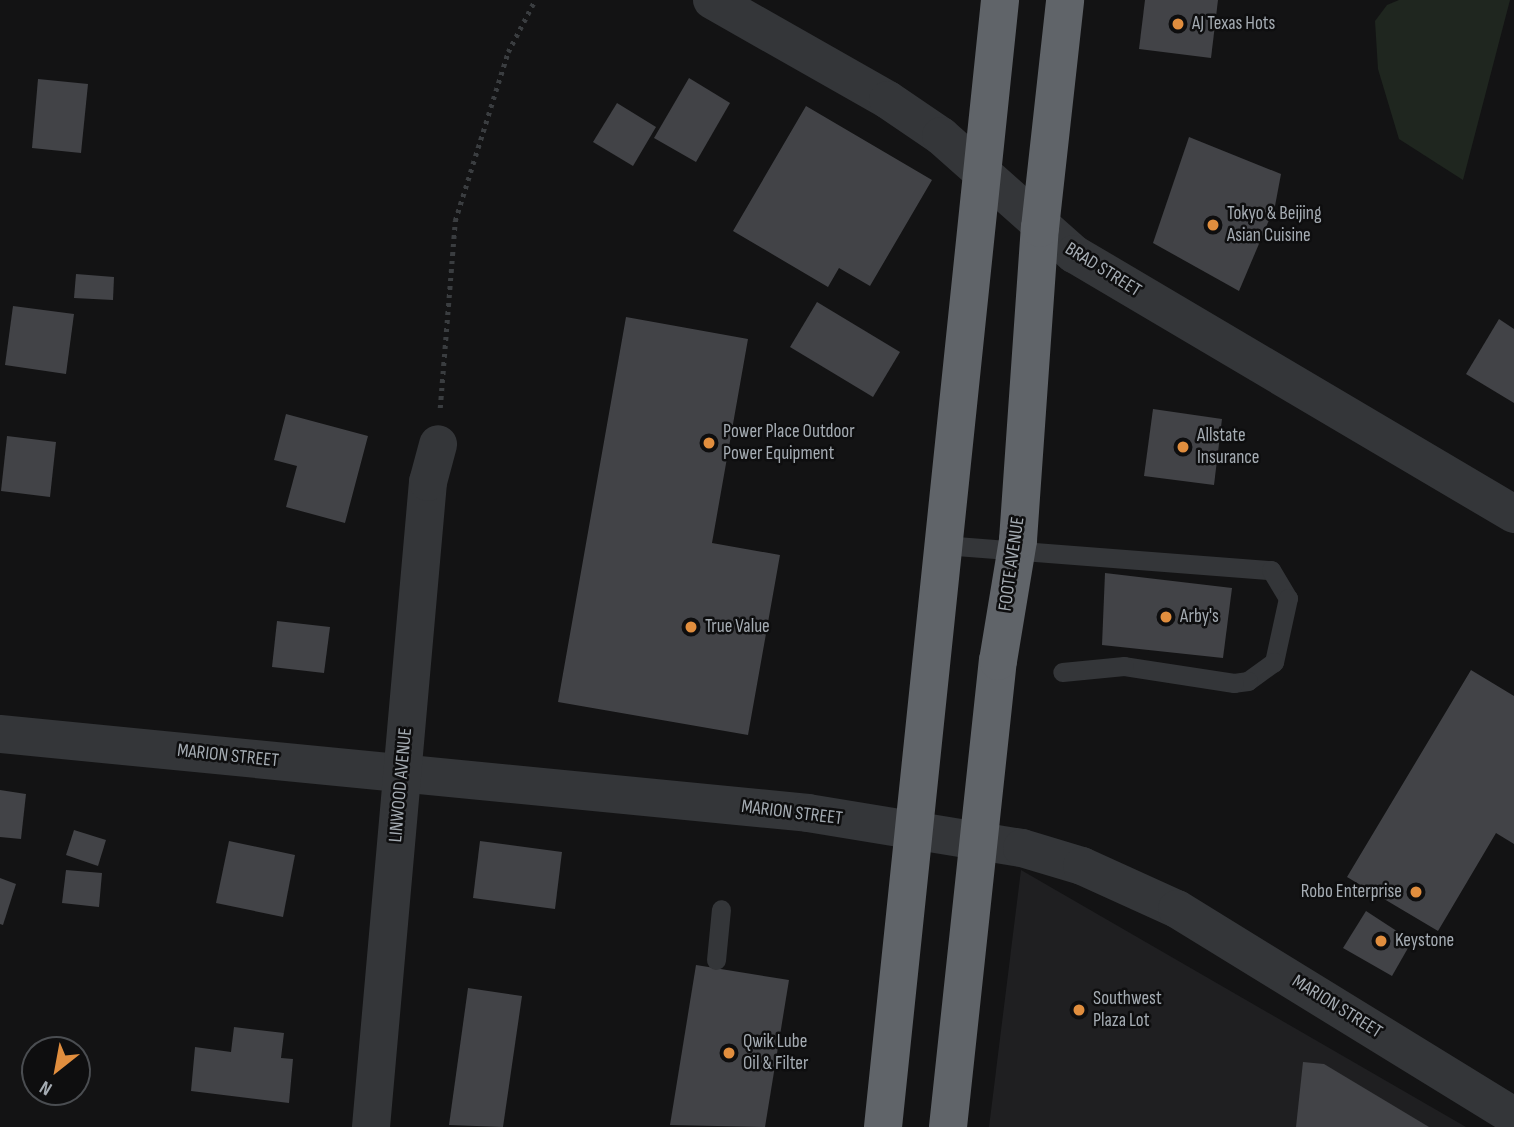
<!DOCTYPE html>
<html>
<head>
<meta charset="utf-8">
<style>
  body { margin:0 }
  #map { position:relative; width:1514px; height:1127px; overflow:hidden; background:#131314; font-family:"Sofia Sans Condensed",sans-serif }
  div>[style] { position:absolute }
  .built>* { inset:0; background:#1f1f21 }
  .green>* { inset:0; background:#1f261f }
  .building>* { inset:0; background:#424347 }
  .path>* { height:4.5px; margin-top:-2.25px; transform-origin:0; background:repeating-linear-gradient(90deg,#3a3d40 0 3.5px,transparent 0 8.5px) }
  .lane>* { height:19px; margin:-9.5px; padding:0 9.5px; transform-origin:9.5px; border-radius:9.5px; background:#343639 }
  .street>* { height:38px; margin:-19px; padding:0 19px; transform-origin:19px; border-radius:19px; background:#343639 }
  .highway>* { height:38px; margin:-19px; padding:0 19px; transform-origin:19px; border-radius:19px; background:#606469 }
  .dots>* { width:19px; height:19px; translate:-50% -50%; box-sizing:border-box; border:4px solid #0e0e0f; border-radius:50% }
  span { translate:-50% -50%; white-space:nowrap; text-align:center; line-height:1.15; -webkit-text-stroke:5px #0e0e0f; paint-order:stroke }
  .poi-label { font-size:19px; color:#a5acb3 }
  .left { translate:0 -50%; text-align:left }
  .right { translate:-100% -50%; text-align:right }
  .street-label { font-size:19px; color:#a5acb3 }
  .north { position:absolute; left:21px; top:1036px; width:70px; height:70px; box-sizing:border-box; background:#0e0e0f; border:2px solid #4a4d51; border-radius:50%; rotate:211deg; font-size:19px; font-weight:700; line-height:28px; text-align:center; color:#a5acb3 }
  .north::after { content:''; display:block; margin:auto; width:24px; height:32px; background:#e18e3e; clip-path:polygon(50% 0,100% 100%,50% 72%,0 100%) }
</style>
</head>
<body>
<div id="map">
  <div class="built">
    <i style="clip-path:polygon(1021px 870px,1466px 1127px,989px 1127px)"></i>
  </div>
  <div class="green">
    <i style="clip-path:polygon(1399px 0,1510px 0,1463px 180px,1399px 139px,1378px 69px,1375px 21px,1387px 5px)"></i>
  </div>
  <div class="building">
    <i style="clip-path:polygon(1145px 0,1218px 0,1211px 58px,1139px 49px)"></i>
    <i style="clip-path:polygon(689px 78px,730px 103px,696px 162px,654px 138px)"></i>
    <i style="clip-path:polygon(38px 79px,88px 84px,81px 153px,32px 148px)"></i>
    <i style="clip-path:polygon(617px 103px,656px 127px,633px 166px,593px 142px)"></i>
    <i style="clip-path:polygon(806px 106px,932px 180px,870px 286px,839px 268px,828px 287px,733px 231px)"></i>
    <i style="clip-path:polygon(1189px 137px,1281px 174px,1275px 206px,1239px 291px,1153px 243px)"></i>
    <i style="clip-path:polygon(76px 274px,114px 277px,113px 300px,74px 298px)"></i>
    <i style="clip-path:polygon(817px 302px,900px 352px,873px 397px,790px 347px)"></i>
    <i style="clip-path:polygon(13px 306px,74px 314px,66px 374px,5px 365px)"></i>
    <i style="clip-path:polygon(626px 317px,748px 339px,712px 543px,780px 555px,748px 735px,558px 702px)"></i>
    <i style="clip-path:polygon(1499px 319px,1514px 329px,1514px 403px,1466px 374px)"></i>
    <i style="clip-path:polygon(1153px 409px,1222px 419px,1214px 485px,1144px 476px)"></i>
    <i style="clip-path:polygon(286px 414px,368px 436px,345px 523px,286px 507px,297px 466px,274px 460px)"></i>
    <i style="clip-path:polygon(7px 436px,56px 442px,50px 497px,1px 491px)"></i>
    <i style="clip-path:polygon(1105px 573px,1232px 588px,1223px 658px,1102px 645px)"></i>
    <i style="clip-path:polygon(277px 621px,330px 627px,324px 673px,272px 667px)"></i>
    <i style="clip-path:polygon(1471px 670px,1514px 696px,1514px 844px,1496px 833px,1438px 931px,1347px 877px)"></i>
    <i style="clip-path:polygon(0 790px,26px 794px,21px 839px,0 837px)"></i>
    <i style="clip-path:polygon(74px 830px,106px 840px,98px 866px,66px 855px)"></i>
    <i style="clip-path:polygon(229px 841px,295px 855px,283px 917px,216px 903px)"></i>
    <i style="clip-path:polygon(480px 841px,562px 852px,555px 909px,473px 898px)"></i>
    <i style="clip-path:polygon(66px 870px,102px 873px,99px 907px,62px 903px)"></i>
    <i style="clip-path:polygon(0 878px,16px 884px,3px 925px,0 924px)"></i>
    <i style="clip-path:polygon(1366px 911px,1412px 941px,1392px 976px,1343px 948px)"></i>
    <i style="clip-path:polygon(696px 965px,789px 980px,765px 1127px,670px 1125px)"></i>
    <i style="clip-path:polygon(468px 988px,522px 996px,503px 1127px,449px 1125px)"></i>
    <i style="clip-path:polygon(234px 1027px,284px 1033px,281px 1058px,293px 1059px,289px 1103px,191px 1091px,195px 1047px,231px 1052px)"></i>
    <i style="clip-path:polygon(1303px 1062px,1324px 1064px,1429px 1127px,1296px 1127px)"></i>
  </div>
  <div class="path">
    <i style="left:440px;top:408px;width:188px;rotate:-85.4deg"></i>
    <i style="left:455px;top:221px;width:177px;rotate:-72.6deg"></i>
    <i style="left:508px;top:52px;width:59px;rotate:-62.6deg"></i>
  </div>
  <div class="lane">
    <i style="left:943px;top:545px;width:329px;rotate:4.4deg"></i>
    <i style="left:1271px;top:570px;width:33px;rotate:59deg"></i>
    <i style="left:1288px;top:598px;width:66px;rotate:102.3deg"></i>
    <i style="left:1274px;top:662px;width:32px;rotate:144deg"></i>
    <i style="left:1248px;top:681px;width:14px;rotate:172deg"></i>
    <i style="left:1234px;top:683px;width:111px;rotate:-171.2deg"></i>
    <i style="left:1124px;top:666px;width:62px;rotate:174.5deg"></i>
    <i style="left:716px;top:960px;width:51px;rotate:-84.4deg"></i>
  </div>
  <div class="street">
    <i style="left:712px;top:0;width:202px;rotate:29.6deg"></i>
    <i style="left:888px;top:100px;width:64px;rotate:34.2deg"></i>
    <i style="left:941px;top:136px;width:178px;rotate:41.6deg"></i>
    <i style="left:1074px;top:254px;width:511px;rotate:30.58deg"></i>
    <i style="left:0;top:734px;width:812px;rotate:5.58deg"></i>
    <i style="left:808px;top:813px;width:217px;rotate:9.3deg"></i>
    <i style="left:1022px;top:848px;width:63px;rotate:16.7deg"></i>
    <i style="left:1082px;top:866px;width:104px;rotate:24.4deg"></i>
    <i style="left:1177px;top:909px;width:395px;rotate:31.6deg"></i>
    <i style="left:371px;top:1127px;width:648px;rotate:-84.95deg"></i>
    <i style="left:428px;top:482px;width:39px;rotate:-75deg"></i>
  </div>
  <div class="highway">
    <i style="left:883px;top:1127px;width:1133px;rotate:-84.07deg"></i>
    <i style="left:948px;top:1127px;width:469px;rotate:-83.9deg"></i>
    <i style="left:998px;top:661px;width:123px;rotate:-80.6deg"></i>
    <i style="left:1018px;top:540px;width:313px;rotate:-86deg"></i>
    <i style="left:1040px;top:228px;width:229px;rotate:-83.7deg"></i>
  </div>
  <div class="dots">
    <i style="left:1178px;top:24px;background:#e18e3e"></i>
    <i style="left:1213px;top:225px;background:#e18e3e"></i>
    <i style="left:709px;top:443px;background:#e18e3e"></i>
    <i style="left:1183px;top:447px;background:#e18e3e"></i>
    <i style="left:1166px;top:617px;background:#e18e3e"></i>
    <i style="left:691px;top:627px;background:#e18e3e"></i>
    <i style="left:1416px;top:892px;background:#e18e3e"></i>
    <i style="left:1381px;top:941px;background:#e18e3e"></i>
    <i style="left:1079px;top:1010px;background:#e18e3e"></i>
    <i style="left:729px;top:1053px;background:#e18e3e"></i>
  </div>
  <div class="poi-label">
    <span class="left" style="left:1192px;top:24px">AJ Texas Hots</span>
    <span class="left" style="left:1227px;top:225px">Tokyo &amp; Beijing<br>Asian Cuisine</span>
    <span class="left" style="left:723px;top:443px">Power Place Outdoor<br>Power Equipment</span>
    <span class="left" style="left:1197px;top:447px">Allstate<br>Insurance</span>
    <span class="left" style="left:1180px;top:617px">Arby's</span>
    <span class="left" style="left:705px;top:627px">True Value</span>
    <span class="right" style="left:1402px;top:892px">Robo Enterprise</span>
    <span class="left" style="left:1395px;top:941px">Keystone</span>
    <span class="left" style="left:1093px;top:1010px">Southwest<br>Plaza Lot</span>
    <span class="left" style="left:743px;top:1053px">Qwik Lube<br>Oil &amp; Filter</span>
  </div>
  <div class="street-label">
    <span style="left:1103px;top:270px;rotate:32deg">BRAD STREET</span>
    <span style="left:1012px;top:564px;rotate:-82deg">FOOTE AVENUE</span>
    <span style="left:228px;top:756px;rotate:6deg">MARION STREET</span>
    <span style="left:401px;top:785px;rotate:-85deg">LINWOOD AVENUE</span>
    <span style="left:792px;top:813px;rotate:7deg">MARION STREET</span>
    <span style="left:1337px;top:1007px;rotate:32deg">MARION STREET</span>
  </div>
  <div class="north">N</div>
</div>
</body>
</html>
